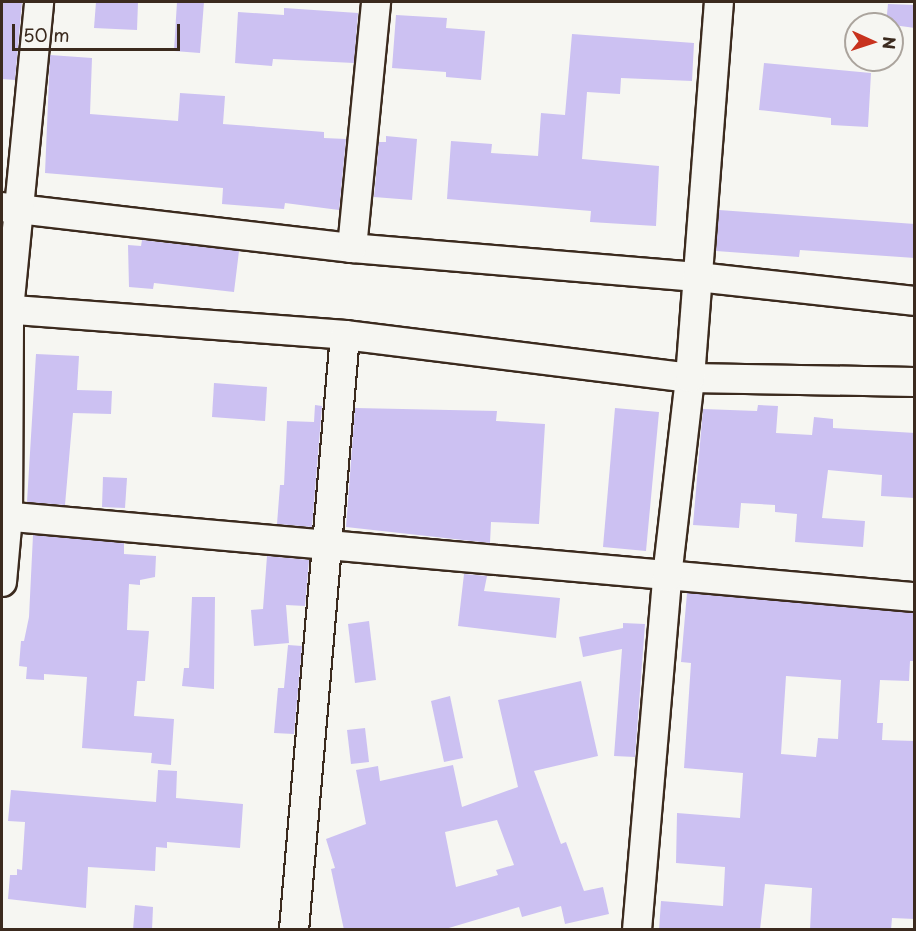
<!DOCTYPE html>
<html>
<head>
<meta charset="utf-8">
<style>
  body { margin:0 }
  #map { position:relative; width:916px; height:931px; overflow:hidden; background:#f6f6f2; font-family:"Playpen Sans",sans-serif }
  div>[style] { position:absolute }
  .building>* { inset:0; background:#ccc1f2 }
  .roads { filter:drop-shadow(2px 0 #3b2a1e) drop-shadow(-2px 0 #3b2a1e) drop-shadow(0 2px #3b2a1e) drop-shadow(0 -2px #3b2a1e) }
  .minor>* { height:28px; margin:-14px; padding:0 14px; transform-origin:14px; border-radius:14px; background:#f6f6f2 }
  span { translate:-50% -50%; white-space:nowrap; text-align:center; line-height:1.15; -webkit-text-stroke:6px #f6f6f2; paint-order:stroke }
  .frame { position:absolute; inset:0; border:3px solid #3b2a1e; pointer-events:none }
  .north { position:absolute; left:844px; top:12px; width:60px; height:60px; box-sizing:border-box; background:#f6f6f2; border:2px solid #aba49d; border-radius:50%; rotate:93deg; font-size:16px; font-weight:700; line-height:24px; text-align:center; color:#3b2a1e }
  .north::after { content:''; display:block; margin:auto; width:21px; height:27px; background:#c8321e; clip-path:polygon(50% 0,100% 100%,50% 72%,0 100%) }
  .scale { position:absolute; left:12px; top:24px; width:168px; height:27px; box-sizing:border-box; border:3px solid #3b2a1e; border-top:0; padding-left:8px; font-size:18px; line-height:21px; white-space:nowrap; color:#3b2a1e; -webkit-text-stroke:4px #f6f6f2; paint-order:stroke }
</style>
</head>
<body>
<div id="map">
  <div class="building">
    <i style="clip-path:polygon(2px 2px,22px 2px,15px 80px,2px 79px)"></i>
    <i style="clip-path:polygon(96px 2px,138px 2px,137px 30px,94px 28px)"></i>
    <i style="clip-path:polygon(177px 2px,204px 2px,200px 53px,174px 51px)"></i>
    <i style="clip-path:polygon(888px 4px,915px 5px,915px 28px,886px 24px)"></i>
    <i style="clip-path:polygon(284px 8px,358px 13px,354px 63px,273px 59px,272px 66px,235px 63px,238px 12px,284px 15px)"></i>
    <i style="clip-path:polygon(396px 15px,447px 18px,446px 28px,485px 31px,481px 80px,446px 77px,446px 72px,392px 68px)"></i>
    <i style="clip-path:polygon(572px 34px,694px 43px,692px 81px,621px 78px,620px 94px,587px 92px,582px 159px,659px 166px,656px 226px,590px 222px,591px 211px,447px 199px,451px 141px,492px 144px,491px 153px,538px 156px,541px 113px,565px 115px)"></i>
    <i style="clip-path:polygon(50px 55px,92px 58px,90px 114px,178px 121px,180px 93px,225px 96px,223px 124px,324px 132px,324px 138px,346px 139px,339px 210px,285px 203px,284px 209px,222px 204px,223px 188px,45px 173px)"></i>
    <i style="clip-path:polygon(764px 63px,871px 73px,868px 127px,831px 125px,831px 118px,759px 110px)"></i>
    <i style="clip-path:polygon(386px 136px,417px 139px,412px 200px,374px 197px,379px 142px,386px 142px)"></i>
    <i style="clip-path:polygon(719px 210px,915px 224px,915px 258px,800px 250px,799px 257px,716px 251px)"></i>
    <i style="clip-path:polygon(142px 240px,239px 251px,234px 292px,154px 283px,153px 289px,129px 287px,128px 245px,141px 246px)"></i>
    <i style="clip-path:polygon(36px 354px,79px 356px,77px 390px,112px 391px,111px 414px,73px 413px,65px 505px,27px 502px)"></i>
    <i style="clip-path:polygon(214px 383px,267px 387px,265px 421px,212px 417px)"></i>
    <i style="clip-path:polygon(315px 405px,322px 406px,312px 527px,277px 524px,280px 485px,284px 485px,287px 421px,314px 422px)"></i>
    <i style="clip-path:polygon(758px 405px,778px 406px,776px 433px,812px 435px,814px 417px,833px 419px,833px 428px,915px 433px,915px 498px,881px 496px,882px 475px,828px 470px,822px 518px,865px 521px,863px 547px,795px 542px,797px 514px,775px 512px,775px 505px,741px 503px,739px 528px,693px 525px,703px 409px,757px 411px)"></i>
    <i style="clip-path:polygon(355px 408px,497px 411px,496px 421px,545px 424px,539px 524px,491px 522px,490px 543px,346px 527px)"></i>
    <i style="clip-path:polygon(615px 408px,659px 412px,646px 551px,603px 547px)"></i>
    <i style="clip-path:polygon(103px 477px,127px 478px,125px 508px,102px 507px)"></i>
    <i style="clip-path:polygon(33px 535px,124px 543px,124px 554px,156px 556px,155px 577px,140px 580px,140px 585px,129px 584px,127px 630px,149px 631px,145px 681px,137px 681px,134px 716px,174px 719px,171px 765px,151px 763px,152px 753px,82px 748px,87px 677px,44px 674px,44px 680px,26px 679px,27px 667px,19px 666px,21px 641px,24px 641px,29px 617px)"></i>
    <i style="clip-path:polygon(267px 556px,309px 560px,305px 606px,286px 605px,289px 643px,254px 646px,251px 610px,263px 609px)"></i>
    <i style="clip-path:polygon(464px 574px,487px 576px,484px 591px,560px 598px,556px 638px,458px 626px)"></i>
    <i style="clip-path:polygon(evenodd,687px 593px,914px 613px,915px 661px,910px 661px,909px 681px,880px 680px,877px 723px,883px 723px,882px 740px,915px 741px,915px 919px,892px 918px,891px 930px,810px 930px,812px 888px,765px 884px,760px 930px,659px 930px,661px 901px,723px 906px,725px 867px,676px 863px,677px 813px,740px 818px,743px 773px,684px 768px,691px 663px,681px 662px,687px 593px,786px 676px,841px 680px,838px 739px,818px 738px,816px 757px,781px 754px,786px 676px)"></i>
    <i style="clip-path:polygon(192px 597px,215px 597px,214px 689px,182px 686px,184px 668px,189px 668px)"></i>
    <i style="clip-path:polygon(369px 621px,376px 680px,355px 683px,348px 624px)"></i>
    <i style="clip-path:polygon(623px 623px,645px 624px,635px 757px,614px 756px,622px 649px,583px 657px,579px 637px,623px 628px)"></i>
    <i style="clip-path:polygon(288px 645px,302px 646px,294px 734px,274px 733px,278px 688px,284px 688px)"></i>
    <i style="clip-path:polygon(evenodd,581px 681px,598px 756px,534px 771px,561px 844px,566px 842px,584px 891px,603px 887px,609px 914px,565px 924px,561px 906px,522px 917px,519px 907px,442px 930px,344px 930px,331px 869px,335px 868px,326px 839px,366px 824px,356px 770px,378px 766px,380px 781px,453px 765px,462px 807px,518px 787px,498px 700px,581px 681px,497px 820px,514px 865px,496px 870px,498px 875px,456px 887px,445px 832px,497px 820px)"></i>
    <i style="clip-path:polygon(450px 696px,463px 758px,444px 762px,431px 701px)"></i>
    <i style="clip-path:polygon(365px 728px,369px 762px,351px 764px,347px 730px)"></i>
    <i style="clip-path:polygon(158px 770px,177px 771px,176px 798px,243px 804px,240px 848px,167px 842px,167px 848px,156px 847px,155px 871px,88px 867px,86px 908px,8px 899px,10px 875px,17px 875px,17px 869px,22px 870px,25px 822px,8px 821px,11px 790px,156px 802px)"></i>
    <i style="clip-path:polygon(135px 905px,153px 907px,152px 930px,133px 930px)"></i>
  </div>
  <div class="roads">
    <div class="minor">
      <i style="left:2px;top:207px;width:352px;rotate:6.7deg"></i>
      <i style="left:352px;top:248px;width:347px;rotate:4.8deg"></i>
      <i style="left:698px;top:277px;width:217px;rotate:6.3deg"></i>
      <i style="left:352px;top:248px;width:247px;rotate:-84.4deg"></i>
      <i style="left:2px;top:309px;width:344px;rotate:4.3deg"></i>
      <i style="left:345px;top:335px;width:348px;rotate:7.1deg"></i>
      <i style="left:690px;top:378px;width:224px;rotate:1deg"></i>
      <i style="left:2px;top:516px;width:916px;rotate:5.08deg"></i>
      <i style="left:2px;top:582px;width:66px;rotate:-84.8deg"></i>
      <i style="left:8px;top:516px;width:206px;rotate:-89.7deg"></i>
      <i style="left:9px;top:310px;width:309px;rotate:-84.4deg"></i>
      <i style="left:294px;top:930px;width:597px;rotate:-85.1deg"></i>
      <i style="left:637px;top:930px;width:354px;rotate:-85.1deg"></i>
      <i style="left:667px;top:577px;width:200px;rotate:-83.4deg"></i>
      <i style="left:690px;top:378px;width:377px;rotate:-85.6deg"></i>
    </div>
  </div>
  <div class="frame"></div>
  <div class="north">N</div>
  <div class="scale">50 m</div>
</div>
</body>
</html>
